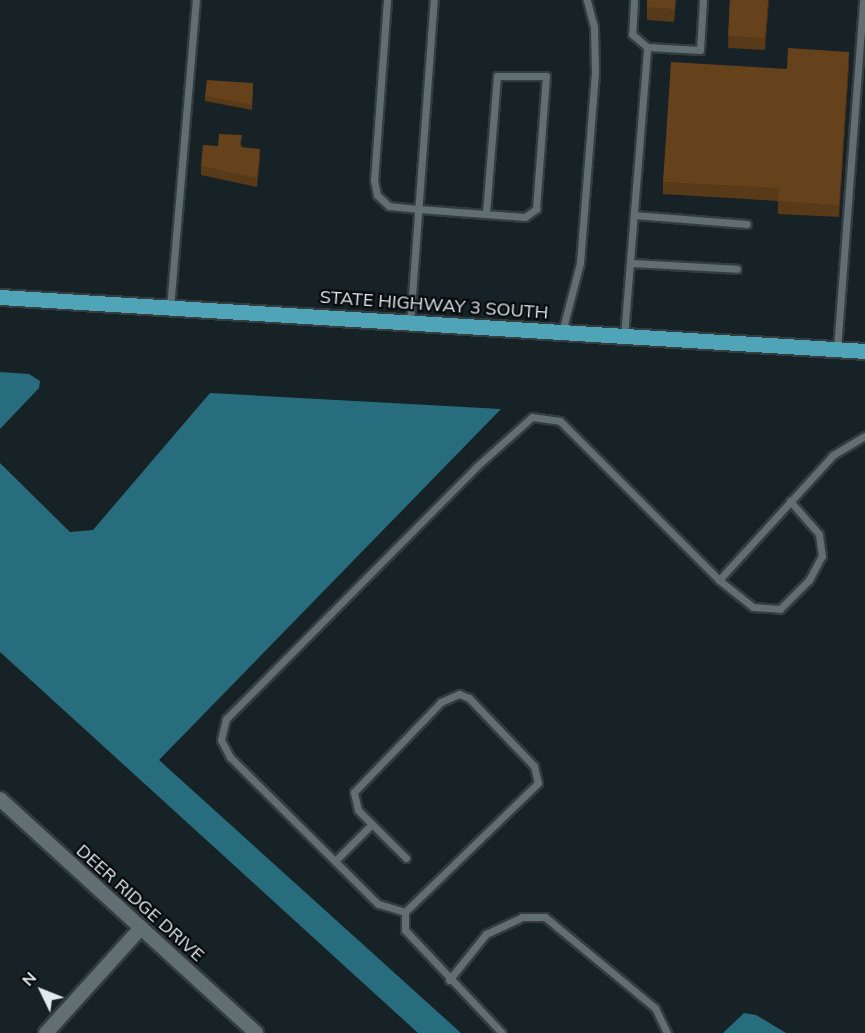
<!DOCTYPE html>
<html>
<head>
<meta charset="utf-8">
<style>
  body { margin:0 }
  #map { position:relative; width:865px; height:1033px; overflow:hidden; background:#162225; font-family:Mulish,sans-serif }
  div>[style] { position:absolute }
  .water>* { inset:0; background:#286d7d }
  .roads { filter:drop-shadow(2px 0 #343c3f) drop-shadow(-2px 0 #343c3f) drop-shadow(0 2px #343c3f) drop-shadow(0 -2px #343c3f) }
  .service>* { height:7px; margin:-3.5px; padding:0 3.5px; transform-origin:3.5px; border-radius:3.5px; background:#616f73 }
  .minor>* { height:14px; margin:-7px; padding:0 7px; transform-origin:7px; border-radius:7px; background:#616f73 }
  .primary>* { height:15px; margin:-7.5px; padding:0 7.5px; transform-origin:7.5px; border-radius:7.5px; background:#4fa4b7 }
  .wall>* { inset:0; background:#583918 }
  .shaded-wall>* { inset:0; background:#472e14 }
  .building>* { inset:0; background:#66421c }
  span { translate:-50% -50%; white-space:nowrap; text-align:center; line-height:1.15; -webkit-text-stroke:4.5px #060a0c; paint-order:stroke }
  .street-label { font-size:18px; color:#e2eaec }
  .north { position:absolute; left:12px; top:961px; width:60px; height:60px; -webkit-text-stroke:4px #060a0c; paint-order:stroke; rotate:313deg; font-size:16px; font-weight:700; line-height:24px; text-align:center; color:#e2eaec }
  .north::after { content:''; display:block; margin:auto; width:21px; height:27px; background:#e2eaec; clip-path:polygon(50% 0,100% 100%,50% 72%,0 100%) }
</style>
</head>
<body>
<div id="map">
  <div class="water">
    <i style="clip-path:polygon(0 372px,29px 374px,40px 381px,39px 388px,0 429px)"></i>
    <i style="clip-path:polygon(210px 393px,501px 409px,159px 760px,461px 1033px,418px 1033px,0 652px,0 463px,70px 532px,93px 530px)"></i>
    <i style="clip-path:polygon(744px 1013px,756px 1015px,786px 1033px,723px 1033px)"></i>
  </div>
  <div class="roads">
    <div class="service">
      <i style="left:387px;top:0;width:180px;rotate:94.1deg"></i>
      <i style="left:374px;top:180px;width:15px;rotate:79deg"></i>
      <i style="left:377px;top:195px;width:16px;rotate:43deg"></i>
      <i style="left:389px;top:206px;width:30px;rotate:6deg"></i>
      <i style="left:419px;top:209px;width:106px;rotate:4.3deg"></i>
      <i style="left:525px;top:217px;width:14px;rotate:-36deg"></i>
      <i style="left:536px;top:209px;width:133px;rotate:-85.7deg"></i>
      <i style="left:546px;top:76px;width:49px;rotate:180deg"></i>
      <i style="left:497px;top:76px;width:138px;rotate:94.6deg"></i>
      <i style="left:634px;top:0;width:34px;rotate:93deg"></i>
      <i style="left:632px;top:34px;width:20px;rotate:41deg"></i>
      <i style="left:647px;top:47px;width:53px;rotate:3.2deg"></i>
      <i style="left:700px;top:50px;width:50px;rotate:-86.6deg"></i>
      <i style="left:634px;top:215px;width:113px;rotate:4.6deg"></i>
      <i style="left:631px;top:263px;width:106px;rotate:3.2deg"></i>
      <i style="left:170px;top:308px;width:309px;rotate:-85.2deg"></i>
      <i style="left:410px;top:323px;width:324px;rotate:-85.8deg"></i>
      <i style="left:562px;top:332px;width:71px;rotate:-75.4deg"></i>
      <i style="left:580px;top:263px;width:192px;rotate:-85.5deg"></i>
      <i style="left:595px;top:72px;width:45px;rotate:-91.3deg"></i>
      <i style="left:594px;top:27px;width:28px;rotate:-105deg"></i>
      <i style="left:624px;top:336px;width:290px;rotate:-85.4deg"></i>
      <i style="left:837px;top:349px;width:350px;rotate:-85.7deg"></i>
      <i style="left:719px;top:580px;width:43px;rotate:38.5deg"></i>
      <i style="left:753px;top:607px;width:27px;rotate:4deg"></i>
      <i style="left:780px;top:609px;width:41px;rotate:-45deg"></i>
      <i style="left:809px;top:580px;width:27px;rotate:-62deg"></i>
      <i style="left:822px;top:556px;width:22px;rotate:-98deg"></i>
      <i style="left:819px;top:534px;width:44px;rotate:-131.3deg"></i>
      <i style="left:406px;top:858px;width:68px;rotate:-135deg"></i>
      <i style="left:358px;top:810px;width:18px;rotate:-103deg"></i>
      <i style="left:354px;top:792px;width:125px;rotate:-46deg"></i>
      <i style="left:441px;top:702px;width:20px;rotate:-24deg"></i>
      <i style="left:459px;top:694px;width:11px;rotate:22deg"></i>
      <i style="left:469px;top:698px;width:94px;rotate:46.3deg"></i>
      <i style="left:534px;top:766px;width:17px;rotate:77deg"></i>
      <i style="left:538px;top:783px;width:185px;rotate:135.9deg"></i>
      <i style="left:405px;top:912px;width:28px;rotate:-163deg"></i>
      <i style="left:378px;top:904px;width:209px;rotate:-135.2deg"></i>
      <i style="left:230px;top:757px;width:19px;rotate:-118deg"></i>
      <i style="left:221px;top:740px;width:22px;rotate:-77deg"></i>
      <i style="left:226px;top:719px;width:355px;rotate:-45.2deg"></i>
      <i style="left:476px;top:467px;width:75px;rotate:-41.8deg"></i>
      <i style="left:532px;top:417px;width:28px;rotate:8deg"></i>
      <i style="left:560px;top:421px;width:225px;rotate:45deg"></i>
      <i style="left:719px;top:580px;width:169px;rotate:-47.6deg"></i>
      <i style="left:833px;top:455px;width:37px;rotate:-31deg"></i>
      <i style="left:335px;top:861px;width:52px;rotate:-45deg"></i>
      <i style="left:405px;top:912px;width:18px;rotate:90deg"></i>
      <i style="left:405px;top:930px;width:141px;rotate:46.7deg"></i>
      <i style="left:449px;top:980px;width:59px;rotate:-51.2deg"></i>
      <i style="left:486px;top:934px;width:40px;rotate:-25deg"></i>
      <i style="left:522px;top:917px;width:23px"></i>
      <i style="left:545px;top:917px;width:143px;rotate:39.6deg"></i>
      <i style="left:655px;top:1008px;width:28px;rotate:64deg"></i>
    </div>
    <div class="minor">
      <i style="left:0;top:799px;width:347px;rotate:42.4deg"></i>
      <i style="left:46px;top:1033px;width:142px;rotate:-47.9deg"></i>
    </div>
    <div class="primary">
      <i style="left:0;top:297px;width:867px;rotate:3.57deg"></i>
    </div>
  </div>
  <div class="wall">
    <i style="clip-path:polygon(676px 0,674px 22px,647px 20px,647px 7px)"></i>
    <i style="clip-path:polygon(730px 0,769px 0,765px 50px,728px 48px)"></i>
    <i style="clip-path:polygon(849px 64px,839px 217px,778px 214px,778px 201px,663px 194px,663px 182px,787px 69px)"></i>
    <i style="clip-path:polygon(253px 83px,252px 110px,205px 101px,205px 96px)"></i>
    <i style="clip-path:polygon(242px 145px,242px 147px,260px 159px,257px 187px,201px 175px,201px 166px,218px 146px)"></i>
  </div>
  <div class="shaded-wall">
    <i style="clip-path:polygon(768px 0,769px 0,765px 50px,765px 38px)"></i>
    <i style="clip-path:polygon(849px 52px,849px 64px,839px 217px,839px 205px)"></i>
    <i style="clip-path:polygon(260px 149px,260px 159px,257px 187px,257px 178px)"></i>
  </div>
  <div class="building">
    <i style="clip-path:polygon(647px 0,675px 0,674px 9px,647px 7px)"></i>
    <i style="clip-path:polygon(730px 0,768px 0,765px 38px,728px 36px)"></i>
    <i style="clip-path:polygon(788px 48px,849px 52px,839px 205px,778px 201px,779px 188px,663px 182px,671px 62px,787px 69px)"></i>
    <i style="clip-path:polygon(207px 80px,253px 83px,252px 105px,205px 96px)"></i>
    <i style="clip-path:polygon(219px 134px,242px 135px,240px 147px,260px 149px,257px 178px,201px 166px,203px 145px,218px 146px)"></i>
  </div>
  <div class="street-label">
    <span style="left:434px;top:305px;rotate:4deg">STATE HIGHWAY 3 SOUTH</span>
    <span style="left:140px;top:903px;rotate:42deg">DEER RIDGE DRIVE</span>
  </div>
  <div class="north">N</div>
</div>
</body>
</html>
